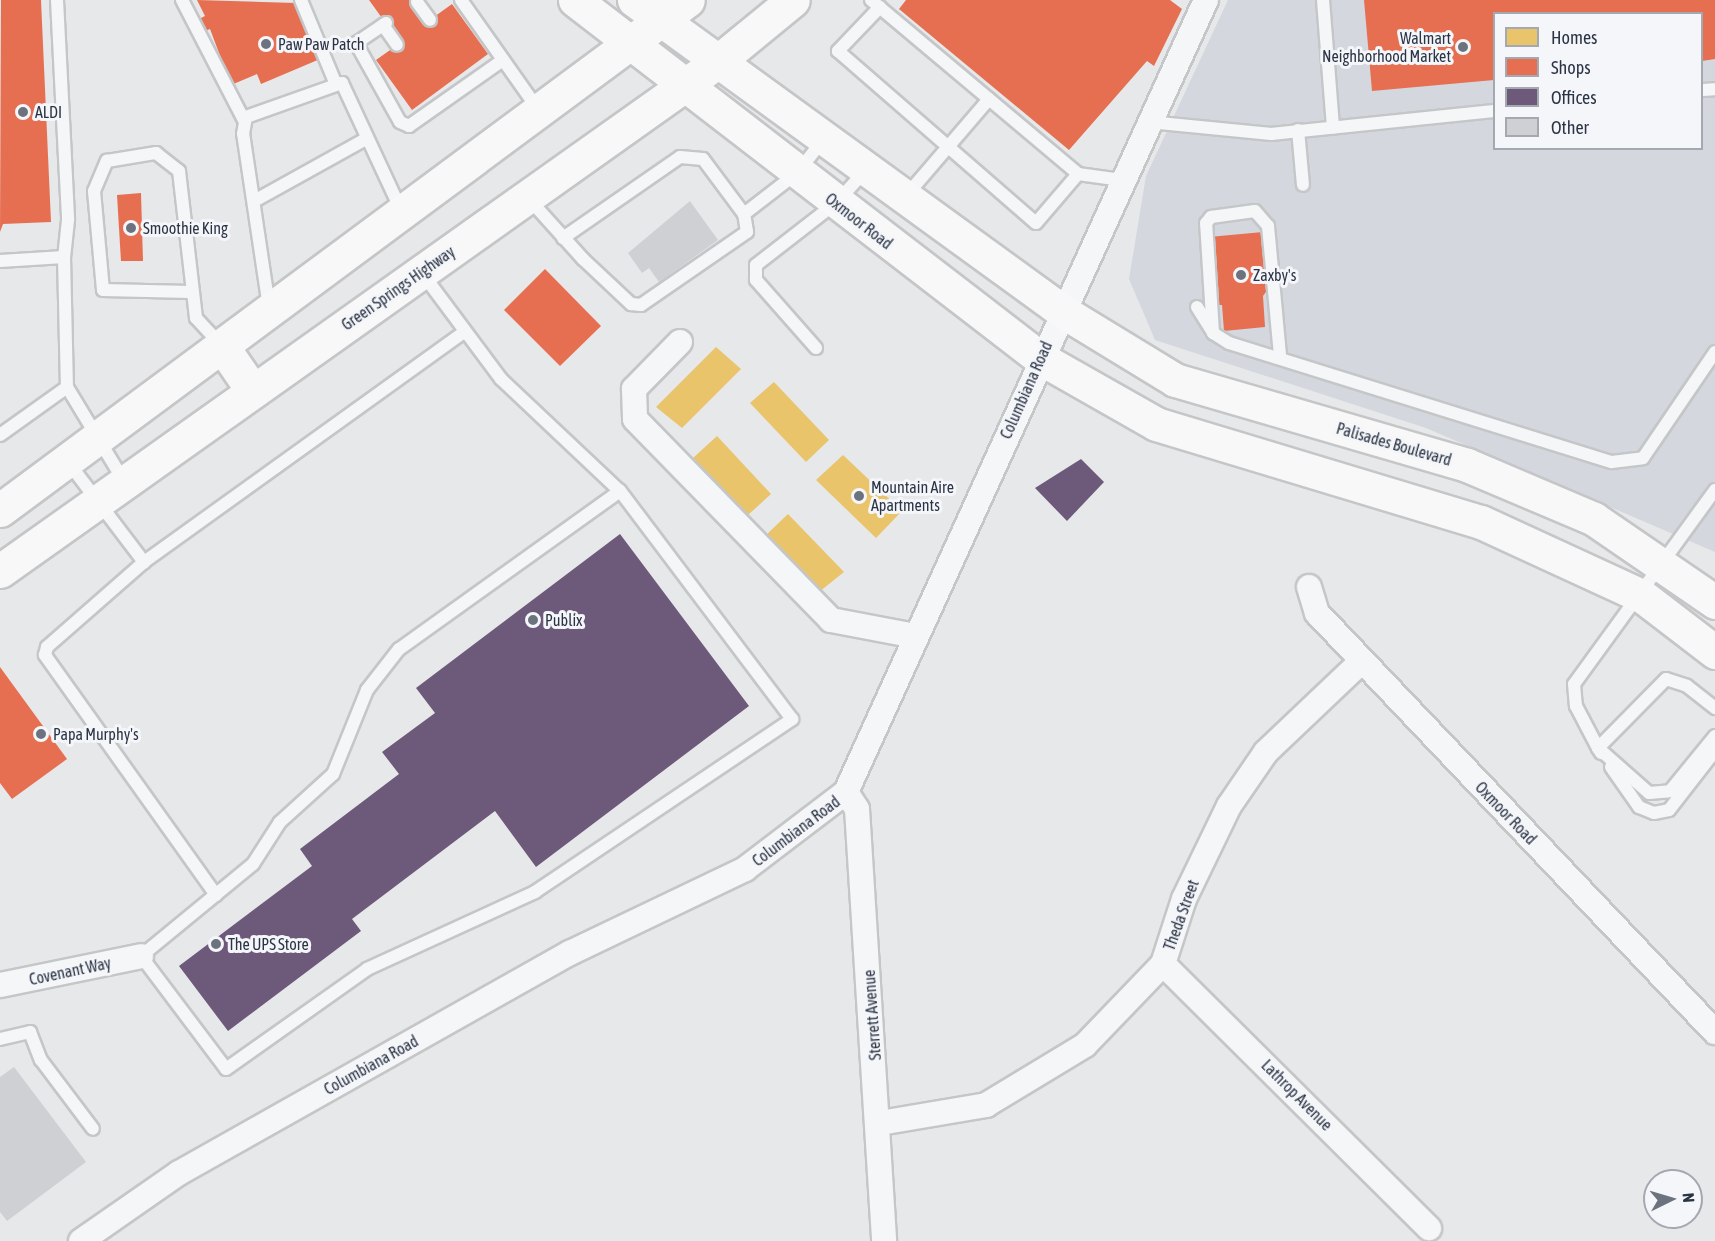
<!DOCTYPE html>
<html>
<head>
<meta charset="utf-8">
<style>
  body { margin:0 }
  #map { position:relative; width:1715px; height:1241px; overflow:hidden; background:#e6e8ea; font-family:"Asap Condensed",sans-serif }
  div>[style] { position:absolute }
  .built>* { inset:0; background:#d4d7dd }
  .homes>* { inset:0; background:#e9c46a }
  .shops>* { inset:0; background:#e76f51 }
  .offices>* { inset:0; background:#6d597a }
  .building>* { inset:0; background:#ced0d3 }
  .roads { filter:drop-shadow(2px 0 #c4c6c8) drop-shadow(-2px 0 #c4c6c8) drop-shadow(0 2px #c4c6c8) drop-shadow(0 -2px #c4c6c8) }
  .service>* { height:12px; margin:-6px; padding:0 6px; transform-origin:6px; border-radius:6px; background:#f5f6f7 }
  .minor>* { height:24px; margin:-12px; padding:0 12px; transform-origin:12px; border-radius:12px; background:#f5f6f7 }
  .secondary>* { height:33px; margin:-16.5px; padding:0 16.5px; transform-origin:16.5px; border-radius:16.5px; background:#f8f8f8 }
  .dots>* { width:16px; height:16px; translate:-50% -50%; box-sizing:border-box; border:3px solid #f4f6f9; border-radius:50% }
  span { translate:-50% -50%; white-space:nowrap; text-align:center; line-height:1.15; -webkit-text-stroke:6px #f4f6f9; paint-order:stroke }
  .poi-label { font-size:16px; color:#2b3445 }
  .right { translate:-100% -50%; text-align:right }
  .left { translate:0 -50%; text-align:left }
  .street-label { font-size:16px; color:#2b3445 }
  .legend { position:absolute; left:1493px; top:12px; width:210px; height:138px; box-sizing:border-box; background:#f4f6f9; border:2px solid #a4a8b1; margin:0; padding:8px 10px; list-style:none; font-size:18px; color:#2b3445 }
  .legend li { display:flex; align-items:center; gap:12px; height:30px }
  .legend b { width:30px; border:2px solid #a4a8b1 }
  .north { position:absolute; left:1643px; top:1169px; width:60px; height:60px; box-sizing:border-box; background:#f4f6f9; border:2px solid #a4a8b1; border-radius:50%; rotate:85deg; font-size:16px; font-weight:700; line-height:24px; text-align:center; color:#2b3445 }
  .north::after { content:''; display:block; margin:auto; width:21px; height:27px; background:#6c737f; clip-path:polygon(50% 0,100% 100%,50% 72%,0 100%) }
</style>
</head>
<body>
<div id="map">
  <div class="built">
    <i style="clip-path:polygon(evenodd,1228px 0,1715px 0,1715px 552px,1426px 428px,1155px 340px,1129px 279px,1146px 176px,1228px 0,1494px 14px,1702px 14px,1702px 148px,1494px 148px,1494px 14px)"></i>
  </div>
  <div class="homes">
    <i style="clip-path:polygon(716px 347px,741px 369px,682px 428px,656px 407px)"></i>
    <i style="clip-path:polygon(774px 382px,829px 440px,806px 462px,750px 403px)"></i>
    <i style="clip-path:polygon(717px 436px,771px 494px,748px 515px,693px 458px)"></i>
    <i style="clip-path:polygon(843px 455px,902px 511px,876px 538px,816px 480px)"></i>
    <i style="clip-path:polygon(788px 514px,844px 572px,819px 592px,765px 536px)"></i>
  </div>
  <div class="shops">
    <i style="clip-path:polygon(1px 0,41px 0,51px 222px,3px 224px,0 232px)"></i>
    <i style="clip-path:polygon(197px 0,296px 3px,320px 59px,261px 84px,257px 74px,231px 85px,210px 29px,202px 32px,197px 20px,205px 16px)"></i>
    <i style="clip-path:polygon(369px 0,411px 0,427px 22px,452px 4px,488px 54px,412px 110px,376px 60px,400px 43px)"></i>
    <i style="clip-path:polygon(906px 0,1170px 0,1182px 9px,1154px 66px,1147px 61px,1069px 150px,899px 9px)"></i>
    <i style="clip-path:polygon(1364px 0,1715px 0,1715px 59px,1702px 61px,1702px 14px,1494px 14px,1494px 80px,1372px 91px)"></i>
    <i style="clip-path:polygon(141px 193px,143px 261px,121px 261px,117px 195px)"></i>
    <i style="clip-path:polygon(1263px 232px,1271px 285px,1263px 296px,1265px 327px,1224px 331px,1222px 305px,1214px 305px,1209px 237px)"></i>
    <i style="clip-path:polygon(545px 269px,601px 326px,560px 366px,504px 310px)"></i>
    <i style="clip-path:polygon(0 667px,67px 759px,12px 799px,0 783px)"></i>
  </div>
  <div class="offices">
    <i style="clip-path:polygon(1081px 459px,1104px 482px,1067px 521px,1035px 488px)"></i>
    <i style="clip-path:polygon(620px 534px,749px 706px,536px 867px,495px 811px,352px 919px,361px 931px,228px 1031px,179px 966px,312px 866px,300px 849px,399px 774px,382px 752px,435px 713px,416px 688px)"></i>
  </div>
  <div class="building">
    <i style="clip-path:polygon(690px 201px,718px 240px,659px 282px,649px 268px,642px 273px,628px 253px)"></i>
    <i style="clip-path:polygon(14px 1067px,86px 1162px,7px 1221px,0 1212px,0 1077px)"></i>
  </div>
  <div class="roads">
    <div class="service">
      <i style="left:57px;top:0;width:220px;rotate:87.1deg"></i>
      <i style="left:68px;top:220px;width:37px;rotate:96deg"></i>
      <i style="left:182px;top:0;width:135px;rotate:62.7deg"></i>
      <i style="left:301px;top:0;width:89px;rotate:67.5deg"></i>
      <i style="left:461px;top:0;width:133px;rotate:54.8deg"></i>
      <i style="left:871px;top:0;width:270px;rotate:40deg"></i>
      <i style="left:1078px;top:174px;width:44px;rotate:7.8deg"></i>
      <i style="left:1323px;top:0;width:128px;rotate:85.5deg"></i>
      <i style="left:417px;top:2px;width:22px;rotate:54deg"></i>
      <i style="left:880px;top:7px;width:61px;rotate:133.7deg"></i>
      <i style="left:838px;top:51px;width:262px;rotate:41deg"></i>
      <i style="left:1036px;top:223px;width:65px;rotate:-49.4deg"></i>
      <i style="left:386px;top:23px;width:36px;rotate:146deg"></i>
      <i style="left:356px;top:43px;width:90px;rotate:60.9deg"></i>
      <i style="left:400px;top:122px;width:10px;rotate:24deg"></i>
      <i style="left:409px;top:126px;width:115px;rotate:-35.1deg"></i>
      <i style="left:383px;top:25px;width:24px;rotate:55deg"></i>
      <i style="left:1702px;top:90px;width:13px;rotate:-4deg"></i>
      <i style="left:1149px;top:122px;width:123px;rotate:5.6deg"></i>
      <i style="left:1271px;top:134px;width:224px;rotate:-5.9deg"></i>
      <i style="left:1298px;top:130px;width:55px;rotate:84.8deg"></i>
      <i style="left:905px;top:197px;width:129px;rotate:-49.4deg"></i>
      <i style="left:529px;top:199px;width:81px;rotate:48deg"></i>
      <i style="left:583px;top:259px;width:66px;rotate:43.2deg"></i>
      <i style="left:631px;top:304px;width:10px;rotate:6deg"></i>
      <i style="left:641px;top:305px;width:129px;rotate:-34.6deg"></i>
      <i style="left:747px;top:232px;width:18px;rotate:-99deg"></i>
      <i style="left:254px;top:201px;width:128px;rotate:-29deg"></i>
      <i style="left:563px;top:238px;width:142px;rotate:-34.7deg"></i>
      <i style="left:680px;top:157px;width:23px;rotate:5deg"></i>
      <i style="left:703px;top:159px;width:69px;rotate:53.3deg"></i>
      <i style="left:744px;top:214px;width:67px;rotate:-37.7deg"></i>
      <i style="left:797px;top:173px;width:42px;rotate:-51.8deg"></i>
      <i style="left:0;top:261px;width:64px;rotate:-3.6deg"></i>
      <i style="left:64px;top:257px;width:130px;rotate:88.7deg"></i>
      <i style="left:422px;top:273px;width:132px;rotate:53.3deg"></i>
      <i style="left:501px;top:379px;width:163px;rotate:43.3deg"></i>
      <i style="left:620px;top:491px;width:272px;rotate:144.4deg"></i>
      <i style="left:399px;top:649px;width:52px;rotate:128deg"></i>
      <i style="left:367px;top:690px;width:91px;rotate:112deg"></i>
      <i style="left:333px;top:774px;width:72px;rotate:137.8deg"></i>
      <i style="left:280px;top:822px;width:50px;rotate:122.7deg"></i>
      <i style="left:253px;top:864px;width:145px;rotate:140.6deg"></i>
      <i style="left:141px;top:956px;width:141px;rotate:53deg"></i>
      <i style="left:226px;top:1069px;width:173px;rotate:-35.3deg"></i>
      <i style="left:367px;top:969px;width:185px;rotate:-24.6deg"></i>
      <i style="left:535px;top:892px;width:310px;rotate:-33.9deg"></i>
      <i style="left:792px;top:719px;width:286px;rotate:-127deg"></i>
      <i style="left:191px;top:292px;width:88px;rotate:-178.7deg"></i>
      <i style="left:103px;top:290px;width:99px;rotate:-95.2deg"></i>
      <i style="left:94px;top:191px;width:33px;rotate:-67deg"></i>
      <i style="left:107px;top:161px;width:50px;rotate:-9.3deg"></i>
      <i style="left:156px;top:153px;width:29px;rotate:38deg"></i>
      <i style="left:179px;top:171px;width:148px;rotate:83.4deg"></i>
      <i style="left:196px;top:318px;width:37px;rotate:47deg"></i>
      <i style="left:269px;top:307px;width:175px;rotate:-98.5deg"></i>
      <i style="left:243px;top:134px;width:17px;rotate:-80deg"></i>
      <i style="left:246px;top:117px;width:102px;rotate:-19.5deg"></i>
      <i style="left:342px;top:83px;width:142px;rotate:65.1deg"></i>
      <i style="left:1197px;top:307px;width:31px;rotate:58deg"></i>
      <i style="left:1213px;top:333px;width:19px;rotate:32deg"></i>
      <i style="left:1229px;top:343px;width:401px;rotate:17.3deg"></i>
      <i style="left:1612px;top:462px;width:31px;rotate:-7deg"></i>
      <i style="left:1643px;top:458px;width:128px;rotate:-55.8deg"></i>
      <i style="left:1213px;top:333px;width:110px;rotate:-93.6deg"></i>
      <i style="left:1206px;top:223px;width:8px;rotate:-50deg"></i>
      <i style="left:1211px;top:217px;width:44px;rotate:-7.8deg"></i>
      <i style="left:1255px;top:211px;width:20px;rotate:49deg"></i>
      <i style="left:1268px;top:226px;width:131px;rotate:84.7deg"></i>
      <i style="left:816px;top:348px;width:91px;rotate:-131.4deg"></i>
      <i style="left:756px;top:280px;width:15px;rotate:-90deg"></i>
      <i style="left:756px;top:265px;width:101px;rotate:-37.8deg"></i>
      <i style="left:836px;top:203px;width:43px;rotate:-47.8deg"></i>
      <i style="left:0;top:435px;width:82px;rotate:-35.6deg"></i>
      <i style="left:67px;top:387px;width:110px;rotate:58.8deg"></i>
      <i style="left:68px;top:462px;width:126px;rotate:52.8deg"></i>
      <i style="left:1715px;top:490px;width:240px;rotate:126deg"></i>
      <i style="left:1574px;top:684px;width:22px;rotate:85deg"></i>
      <i style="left:1576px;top:706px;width:47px;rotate:62.4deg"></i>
      <i style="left:1598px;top:748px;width:68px;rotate:41.4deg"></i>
      <i style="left:1649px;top:793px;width:21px;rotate:-5deg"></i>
      <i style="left:1670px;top:791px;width:71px;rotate:-50.7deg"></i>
      <i style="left:1601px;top:753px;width:6px;rotate:-121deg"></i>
      <i style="left:1598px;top:748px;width:97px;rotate:-45.4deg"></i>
      <i style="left:1666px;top:679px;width:22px;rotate:18deg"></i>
      <i style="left:1687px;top:686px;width:36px;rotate:38deg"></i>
      <i style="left:1611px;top:767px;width:49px;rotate:55deg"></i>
      <i style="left:1639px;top:807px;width:16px;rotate:22deg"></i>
      <i style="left:1654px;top:813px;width:15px;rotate:-11deg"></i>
      <i style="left:1669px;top:810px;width:75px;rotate:-52.1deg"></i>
      <i style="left:216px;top:895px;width:295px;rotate:-125.5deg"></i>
      <i style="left:45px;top:655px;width:8px;rotate:-76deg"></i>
      <i style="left:47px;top:647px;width:129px;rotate:-41.2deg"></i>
      <i style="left:144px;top:562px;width:395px;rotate:-35.7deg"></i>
      <i style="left:0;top:1039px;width:31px;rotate:-13deg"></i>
      <i style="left:30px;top:1032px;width:30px;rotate:69deg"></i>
      <i style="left:41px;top:1060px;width:86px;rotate:53deg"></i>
    </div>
    <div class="minor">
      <i style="left:680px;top:342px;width:66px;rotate:134.4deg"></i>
      <i style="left:634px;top:389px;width:30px;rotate:88deg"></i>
      <i style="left:635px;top:419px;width:281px;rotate:45.7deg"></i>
      <i style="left:831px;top:620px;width:86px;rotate:10.7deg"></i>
      <i style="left:1309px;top:587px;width:27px;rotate:73deg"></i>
      <i style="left:1317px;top:613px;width:578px;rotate:46.47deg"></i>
      <i style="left:846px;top:792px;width:20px;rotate:57deg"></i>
      <i style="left:857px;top:809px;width:433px;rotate:86.4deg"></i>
      <i style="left:1163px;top:964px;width:375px;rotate:44.8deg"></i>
      <i style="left:0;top:985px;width:144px;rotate:-11.6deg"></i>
      <i style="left:880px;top:1123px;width:108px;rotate:-9.6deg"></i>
      <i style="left:986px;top:1105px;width:116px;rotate:-31.2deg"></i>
      <i style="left:1085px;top:1045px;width:112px;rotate:-46.1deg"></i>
      <i style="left:1163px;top:964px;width:68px;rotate:-72.1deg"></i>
      <i style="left:1184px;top:899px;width:103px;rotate:-64.2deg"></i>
      <i style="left:1229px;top:806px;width:65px;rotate:-55.6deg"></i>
      <i style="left:1266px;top:752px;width:131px;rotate:-43.5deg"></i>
      <i style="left:81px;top:1241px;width:119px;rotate:-34.8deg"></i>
      <i style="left:179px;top:1173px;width:449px;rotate:-29.4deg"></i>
      <i style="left:570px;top:953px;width:194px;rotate:-25.6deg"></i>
      <i style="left:745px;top:869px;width:127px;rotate:-37.3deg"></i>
      <i style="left:846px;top:792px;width:870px;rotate:-65.56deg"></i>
    </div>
    <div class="secondary">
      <i style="left:575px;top:0;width:587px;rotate:37.59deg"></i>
      <i style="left:1040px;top:358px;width:133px;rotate:29.6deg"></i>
      <i style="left:1156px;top:424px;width:339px;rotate:16.8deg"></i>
      <i style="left:1481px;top:522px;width:177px;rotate:24.7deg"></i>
      <i style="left:1642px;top:596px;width:92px;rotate:37.5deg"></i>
      <i style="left:634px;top:0;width:529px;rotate:36deg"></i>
      <i style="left:1062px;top:311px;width:132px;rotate:31.4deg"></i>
      <i style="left:1175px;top:380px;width:304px;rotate:16.2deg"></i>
      <i style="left:1467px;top:465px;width:138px;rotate:23deg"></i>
      <i style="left:1594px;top:519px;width:147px;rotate:34.4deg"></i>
      <i style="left:222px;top:346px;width:55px;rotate:55.4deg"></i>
      <i style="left:0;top:510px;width:856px;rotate:-36.55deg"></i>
      <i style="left:0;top:571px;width:878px;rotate:-35.36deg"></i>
      <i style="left:716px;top:63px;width:99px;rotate:-39.3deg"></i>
    </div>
  </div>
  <div class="dots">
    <i style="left:266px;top:44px;background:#6c737f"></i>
    <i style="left:1463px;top:47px;background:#6c737f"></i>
    <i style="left:23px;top:112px;background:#6c737f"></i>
    <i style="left:131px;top:228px;background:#6c737f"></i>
    <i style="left:1241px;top:275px;background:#6c737f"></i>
    <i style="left:859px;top:496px;background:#6c737f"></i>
    <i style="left:533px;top:620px;background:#6c737f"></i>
    <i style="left:41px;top:734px;background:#6c737f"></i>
    <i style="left:216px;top:944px;background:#6c737f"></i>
  </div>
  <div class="poi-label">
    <span class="right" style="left:1451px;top:47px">Walmart<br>Neighborhood Market</span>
    <span class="left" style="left:278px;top:44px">Paw Paw Patch</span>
    <span class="left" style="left:35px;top:112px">ALDI</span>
    <span class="left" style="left:143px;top:228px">Smoothie King</span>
    <span class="left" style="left:1253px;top:275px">Zaxby's</span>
    <span class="left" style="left:871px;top:496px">Mountain Aire<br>Apartments</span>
    <span class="left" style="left:545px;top:620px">Publix</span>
    <span class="left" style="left:53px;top:734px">Papa Murphy's</span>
    <span class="left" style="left:228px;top:944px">The UPS Store</span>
  </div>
  <div class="street-label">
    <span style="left:859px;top:221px;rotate:38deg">Oxmoor Road</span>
    <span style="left:398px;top:288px;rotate:-35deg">Green Springs Highway</span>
    <span style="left:1026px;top:390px;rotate:-66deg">Columbiana Road</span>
    <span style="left:1394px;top:444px;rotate:16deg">Palisades Boulevard</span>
    <span style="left:1506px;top:813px;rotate:46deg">Oxmoor Road</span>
    <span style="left:796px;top:831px;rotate:-37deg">Columbiana Road</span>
    <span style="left:1181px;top:915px;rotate:-70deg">Theda Street</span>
    <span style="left:70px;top:971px;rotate:-12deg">Covenant Way</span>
    <span style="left:872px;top:1015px;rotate:-94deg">Sterrett Avenue</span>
    <span style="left:371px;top:1065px;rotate:-29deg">Columbiana Road</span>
    <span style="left:1297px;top:1095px;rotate:45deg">Lathrop Avenue</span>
  </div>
  <ul class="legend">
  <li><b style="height:16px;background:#e9c46a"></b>Homes</li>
  <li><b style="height:16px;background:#e76f51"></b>Shops</li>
  <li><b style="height:16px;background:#6d597a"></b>Offices</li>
  <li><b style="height:16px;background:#ced0d3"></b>Other</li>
  </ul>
  <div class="north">N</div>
</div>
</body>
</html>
